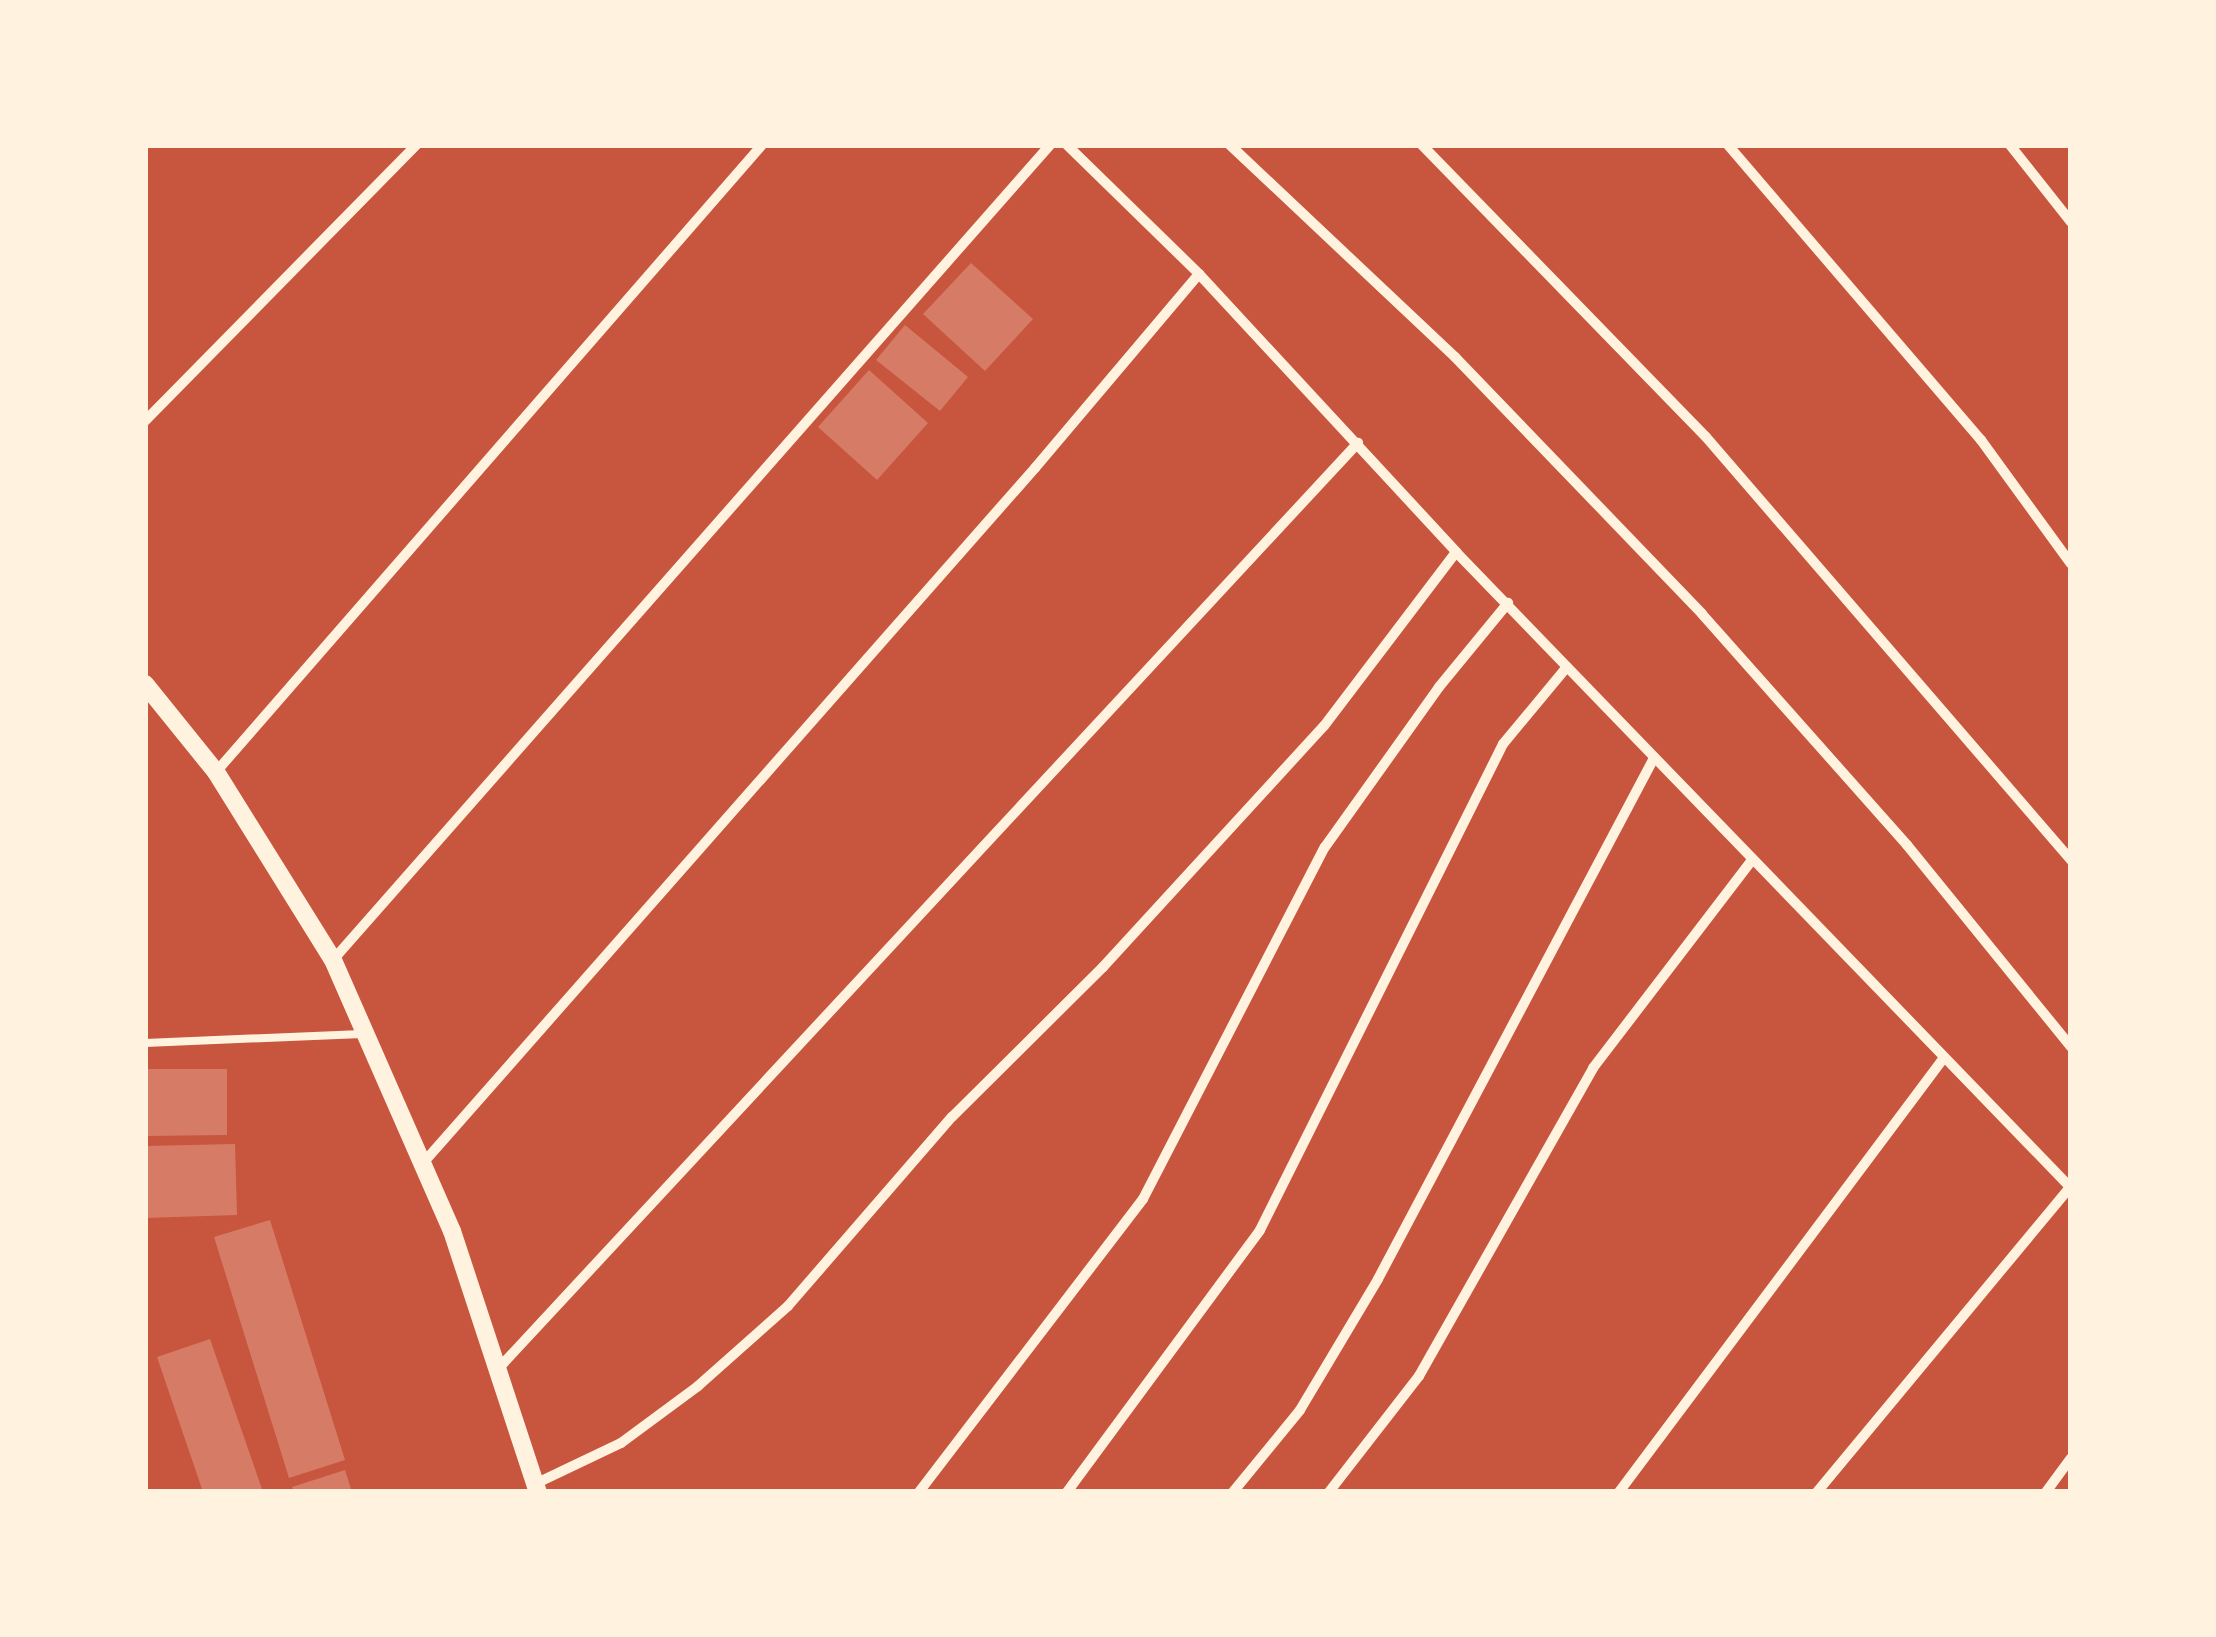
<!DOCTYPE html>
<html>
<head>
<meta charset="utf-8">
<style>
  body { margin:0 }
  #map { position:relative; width:2216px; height:1637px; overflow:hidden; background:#c8553d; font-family:Arial,sans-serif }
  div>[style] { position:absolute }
  .building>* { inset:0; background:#d67c66 }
  .service>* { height:8px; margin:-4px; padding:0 4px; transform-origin:4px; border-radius:4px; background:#fff3e0 }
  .minor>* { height:10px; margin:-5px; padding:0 5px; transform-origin:5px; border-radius:5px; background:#fff3e0 }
  .tertiary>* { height:18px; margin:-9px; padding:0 9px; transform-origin:9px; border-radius:9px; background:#fff3e0 }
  span { translate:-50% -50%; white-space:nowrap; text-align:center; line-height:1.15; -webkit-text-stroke:10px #fff3e0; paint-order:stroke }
  .frame { position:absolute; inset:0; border:148px solid #fff3e0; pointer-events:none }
</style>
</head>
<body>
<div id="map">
  <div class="building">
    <i style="clip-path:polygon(971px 263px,1033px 319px,985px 371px,923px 314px)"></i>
    <i style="clip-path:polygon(905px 325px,968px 377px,940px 411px,876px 360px)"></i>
    <i style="clip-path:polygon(869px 370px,928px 423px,877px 480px,818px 427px)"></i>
    <i style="clip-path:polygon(145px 1069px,227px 1069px,227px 1135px,145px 1136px)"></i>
    <i style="clip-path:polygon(235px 1144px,237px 1215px,145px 1218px,145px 1146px)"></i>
    <i style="clip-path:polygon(270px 1220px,345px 1460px,289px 1478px,214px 1237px)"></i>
    <i style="clip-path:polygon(210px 1339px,263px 1492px,203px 1492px,157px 1357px)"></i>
    <i style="clip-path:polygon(345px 1470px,352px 1492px,294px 1492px,292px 1487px)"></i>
  </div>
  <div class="service">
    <i style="left:145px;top:1043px;width:217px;rotate:-2.4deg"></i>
  </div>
  <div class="minor">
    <i style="left:1067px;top:145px;width:185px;rotate:44.3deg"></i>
    <i style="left:1199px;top:274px;width:379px;rotate:47.2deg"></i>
    <i style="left:1456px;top:552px;width:885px;rotate:45.96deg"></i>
    <i style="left:1230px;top:145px;width:309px;rotate:43.3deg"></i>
    <i style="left:1455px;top:357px;width:356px;rotate:46.1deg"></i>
    <i style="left:1702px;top:614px;width:309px;rotate:48.4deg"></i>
    <i style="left:1907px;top:845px;width:260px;rotate:50.9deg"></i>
    <i style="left:1422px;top:145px;width:407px;rotate:45.8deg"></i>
    <i style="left:1706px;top:437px;width:559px;rotate:49.21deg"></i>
    <i style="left:1728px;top:145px;width:389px;rotate:49.4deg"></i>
    <i style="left:1981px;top:440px;width:153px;rotate:54deg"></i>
    <i style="left:2010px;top:145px;width:98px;rotate:51.6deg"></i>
    <i style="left:145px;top:421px;width:387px;rotate:-45.5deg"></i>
    <i style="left:216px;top:772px;width:831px;rotate:-48.95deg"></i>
    <i style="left:333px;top:960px;width:1086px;rotate:-48.66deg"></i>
    <i style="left:424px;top:1162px;width:925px;rotate:-48.64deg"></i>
    <i style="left:1035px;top:468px;width:254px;rotate:-49.8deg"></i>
    <i style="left:498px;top:1369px;width:1264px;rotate:-47.12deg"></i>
    <i style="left:537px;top:1483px;width:93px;rotate:-25.5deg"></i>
    <i style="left:621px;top:1443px;width:96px;rotate:-36.5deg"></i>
    <i style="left:698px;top:1386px;width:120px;rotate:-41.6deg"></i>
    <i style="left:788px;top:1306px;width:250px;rotate:-49.1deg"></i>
    <i style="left:952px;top:1117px;width:213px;rotate:-44.8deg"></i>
    <i style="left:1103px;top:967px;width:327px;rotate:-47.5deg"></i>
    <i style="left:1324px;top:726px;width:218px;rotate:-52.8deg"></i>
    <i style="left:919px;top:1492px;width:369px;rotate:-52.6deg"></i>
    <i style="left:1143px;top:1199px;width:396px;rotate:-62.7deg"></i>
    <i style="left:1325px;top:847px;width:196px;rotate:-54.5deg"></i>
    <i style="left:1439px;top:687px;width:109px;rotate:-50.6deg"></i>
    <i style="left:1067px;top:1492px;width:325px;rotate:-53.6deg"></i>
    <i style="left:1260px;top:1230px;width:543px;rotate:-63.43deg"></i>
    <i style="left:1503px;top:744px;width:100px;rotate:-50.3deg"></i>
    <i style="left:1233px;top:1492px;width:106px;rotate:-50.7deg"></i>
    <i style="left:1300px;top:1410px;width:152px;rotate:-59.2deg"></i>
    <i style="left:1378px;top:1279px;width:590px;rotate:-62.09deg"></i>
    <i style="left:1329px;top:1492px;width:147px;rotate:-52.2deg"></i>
    <i style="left:1419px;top:1376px;width:354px;rotate:-60.5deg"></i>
    <i style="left:1593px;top:1068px;width:262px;rotate:-52.6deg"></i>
    <i style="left:1619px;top:1492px;width:541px;rotate:-53.19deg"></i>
    <i style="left:1817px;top:1492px;width:398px;rotate:-50.3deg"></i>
    <i style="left:2046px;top:1492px;width:42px;rotate:-53.7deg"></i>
  </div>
  <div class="tertiary">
    <i style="left:145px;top:684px;width:113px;rotate:51.1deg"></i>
    <i style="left:216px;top:772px;width:221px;rotate:58.1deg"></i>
    <i style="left:333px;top:960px;width:296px;rotate:66.3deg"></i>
    <i style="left:452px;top:1231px;width:275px;rotate:71.8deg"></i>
  </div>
  <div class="frame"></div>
</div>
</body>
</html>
